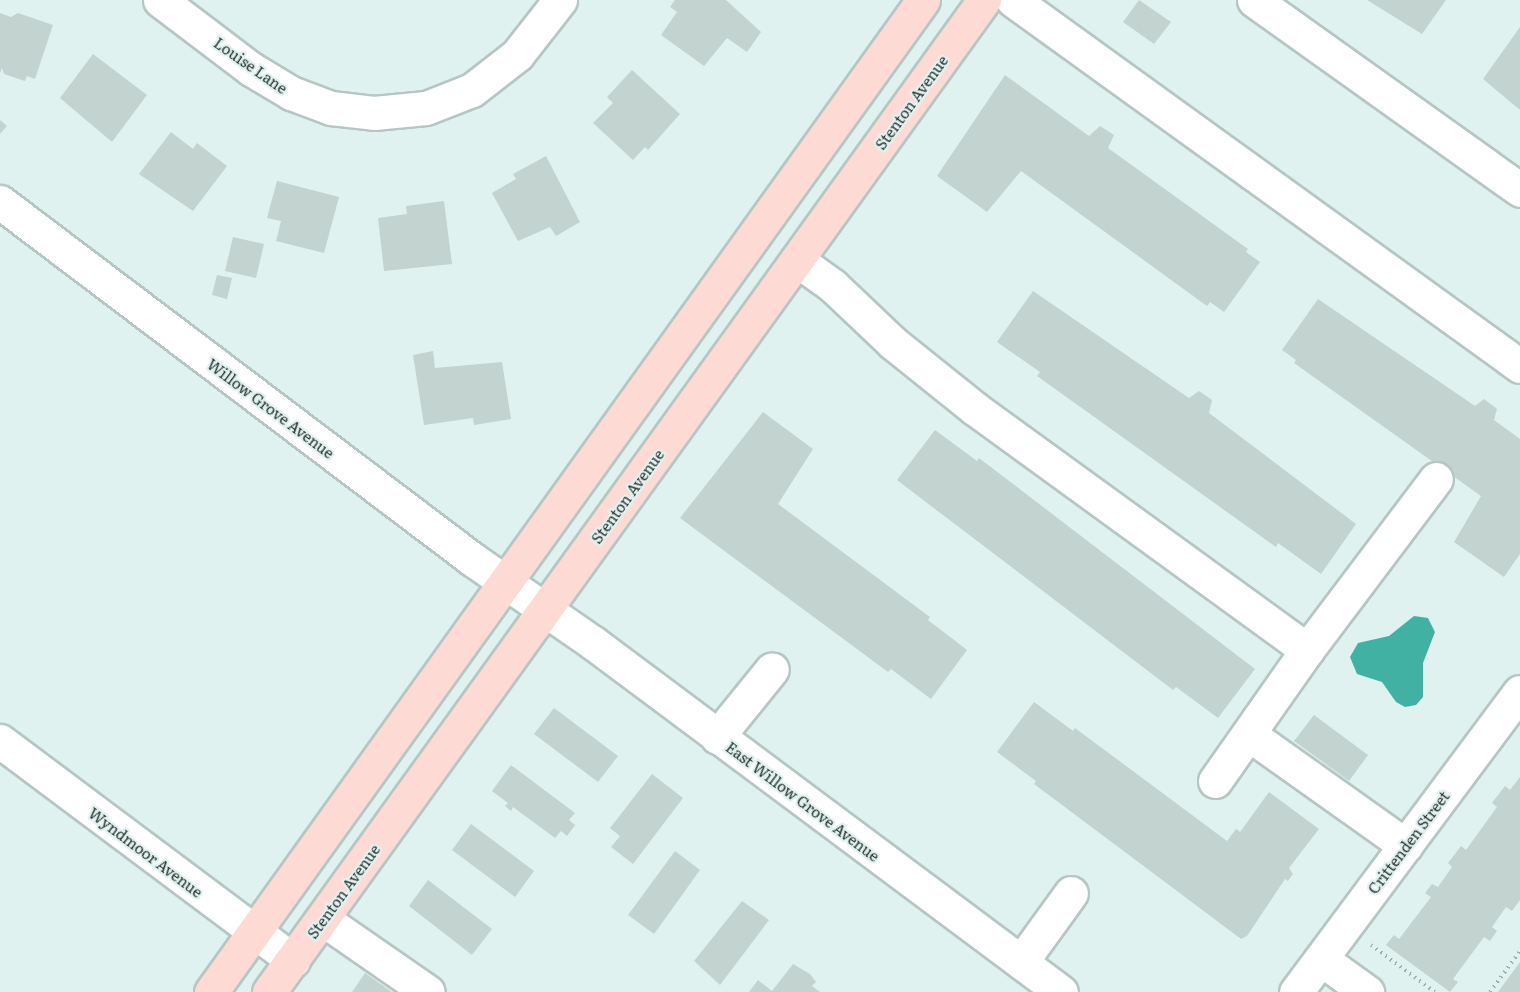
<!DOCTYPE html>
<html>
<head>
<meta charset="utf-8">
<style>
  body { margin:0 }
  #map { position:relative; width:1520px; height:992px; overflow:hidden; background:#e0f2ef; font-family:Literata,serif }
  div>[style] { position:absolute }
  .water>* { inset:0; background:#41b1a4 }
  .building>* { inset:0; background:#c2d3d0 }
  .path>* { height:4px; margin-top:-2px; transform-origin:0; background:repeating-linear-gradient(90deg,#9fadab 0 1.5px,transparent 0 6px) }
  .roads { filter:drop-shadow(2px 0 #b5c6c3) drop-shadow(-2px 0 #b5c6c3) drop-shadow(0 2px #b5c6c3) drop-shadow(0 -2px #b5c6c3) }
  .minor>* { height:33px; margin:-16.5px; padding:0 16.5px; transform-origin:16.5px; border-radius:16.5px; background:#fff }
  .major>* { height:33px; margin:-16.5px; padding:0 16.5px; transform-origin:16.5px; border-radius:16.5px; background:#fddbd4 }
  span { translate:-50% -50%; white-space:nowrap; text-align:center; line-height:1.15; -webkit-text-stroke:4.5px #e0f2ef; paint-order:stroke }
  .street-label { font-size:15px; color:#29302f }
</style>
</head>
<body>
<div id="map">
  <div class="water">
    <i style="clip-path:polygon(1414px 616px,1428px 618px,1435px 632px,1423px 663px,1423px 697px,1416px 705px,1405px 707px,1396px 702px,1382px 682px,1357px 674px,1350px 657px,1358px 643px,1389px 636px)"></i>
  </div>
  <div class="building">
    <i style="clip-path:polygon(675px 0,726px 0,761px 32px,747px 52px,727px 38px,704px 66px,661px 35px,677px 12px,670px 7px)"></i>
    <i style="clip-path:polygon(1139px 0,1171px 22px,1154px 44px,1123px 22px)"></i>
    <i style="clip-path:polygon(1367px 0,1446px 0,1422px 34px)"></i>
    <i style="clip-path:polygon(0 13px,11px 17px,18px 13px,53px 25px,35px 79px,27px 76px,25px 81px,4px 74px,2px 68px,0 73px)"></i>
    <i style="clip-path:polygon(1520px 27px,1520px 110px,1483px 79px)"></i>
    <i style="clip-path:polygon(93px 54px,147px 95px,112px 142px,60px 98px)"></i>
    <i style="clip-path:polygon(632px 70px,680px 114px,648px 150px,645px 147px,633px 160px,593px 123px,613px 103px,607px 97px)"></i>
    <i style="clip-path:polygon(1005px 75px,1089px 136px,1100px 126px,1114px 135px,1108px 148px,1248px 249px,1246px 252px,1260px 262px,1224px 312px,1210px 302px,1207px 306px,1021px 171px,987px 212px,937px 176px)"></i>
    <i style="clip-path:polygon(0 120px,7px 126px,0 134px)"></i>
    <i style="clip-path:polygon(171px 132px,193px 149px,197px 143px,227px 166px,193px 211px,139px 174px)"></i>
    <i style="clip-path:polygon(546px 156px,580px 222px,556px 236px,550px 227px,518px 241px,492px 193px,516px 179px,513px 174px)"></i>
    <i style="clip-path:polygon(277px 181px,339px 197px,324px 253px,276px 241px,281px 221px,267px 218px)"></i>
    <i style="clip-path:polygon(444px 201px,452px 264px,384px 271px,378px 218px,407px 214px,406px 206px)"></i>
    <i style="clip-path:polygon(233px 237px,264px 244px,256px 278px,225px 271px)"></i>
    <i style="clip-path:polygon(217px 275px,232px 278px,227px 299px,212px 295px)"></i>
    <i style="clip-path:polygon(1033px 291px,1189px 398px,1199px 391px,1212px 400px,1209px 413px,1356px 524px,1321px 574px,1278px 543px,1276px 547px,1037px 376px,1040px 372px,997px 342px)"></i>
    <i style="clip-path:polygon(1318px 299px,1475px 406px,1484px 399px,1497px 409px,1494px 420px,1520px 439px,1520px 554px,1504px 577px,1454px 542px,1481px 496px,1294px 363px,1296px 360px,1282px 350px)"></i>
    <i style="clip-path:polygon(433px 351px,435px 368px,502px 362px,511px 419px,474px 425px,473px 418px,424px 425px,413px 355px)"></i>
    <i style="clip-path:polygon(763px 412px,813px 449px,778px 504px,930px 617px,928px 620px,967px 650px,931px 699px,891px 669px,888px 672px,680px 518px)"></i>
    <i style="clip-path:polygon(935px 430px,977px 461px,979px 458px,1255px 669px,1218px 718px,1176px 687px,1173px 690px,897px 480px)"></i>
    <i style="clip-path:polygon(1034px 702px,1073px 731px,1075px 728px,1227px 841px,1236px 829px,1240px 832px,1269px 792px,1319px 829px,1289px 868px,1293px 874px,1288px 881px,1285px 879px,1247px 936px,1241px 939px,1034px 784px,1036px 781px,997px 752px)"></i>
    <i style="clip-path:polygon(554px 708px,618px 756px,598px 782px,534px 734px)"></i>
    <i style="clip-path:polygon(1314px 715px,1368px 755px,1349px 781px,1294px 741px)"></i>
    <i style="clip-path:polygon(511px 765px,575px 813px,569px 820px,575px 825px,567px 836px,561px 831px,555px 838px,513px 807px,511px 811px,505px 806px,508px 803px,492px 791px)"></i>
    <i style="clip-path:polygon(652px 774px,683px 798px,633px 864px,611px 847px,620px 836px,610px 828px)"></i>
    <i style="clip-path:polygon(1520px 777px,1520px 900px,1512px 911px,1506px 907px,1492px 927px,1497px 931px,1490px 941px,1484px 937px,1453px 979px,1458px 982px,1450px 992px,1386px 945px,1394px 935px,1399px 939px,1431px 897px,1425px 893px,1432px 884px,1438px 887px,1452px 867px,1448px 863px,1461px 846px,1466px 850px,1497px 807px,1492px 803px,1505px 786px,1510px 790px)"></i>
    <i style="clip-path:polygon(471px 824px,534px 871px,515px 897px,452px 850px)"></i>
    <i style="clip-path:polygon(675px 851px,700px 870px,654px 934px,628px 915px)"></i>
    <i style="clip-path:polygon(428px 880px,492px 929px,472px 955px,409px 906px)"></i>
    <i style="clip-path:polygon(742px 901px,769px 920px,720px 985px,694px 961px)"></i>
    <i style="clip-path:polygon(1520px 962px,1520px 992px,1498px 992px)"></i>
    <i style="clip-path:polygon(793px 964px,810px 974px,816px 982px,812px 986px,820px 992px,749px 992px,758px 980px,772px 991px)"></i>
    <i style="clip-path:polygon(365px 973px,392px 992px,352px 992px)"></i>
  </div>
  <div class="path">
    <i style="left:1371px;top:945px;width:79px;rotate:36.3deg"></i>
    <i style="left:1490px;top:992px;width:51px;rotate:-53.8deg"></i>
  </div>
  <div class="roads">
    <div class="minor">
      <i style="left:160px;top:0;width:114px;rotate:37.2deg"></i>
      <i style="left:251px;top:69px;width:47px;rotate:31deg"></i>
      <i style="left:291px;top:93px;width:43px;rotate:20.6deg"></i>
      <i style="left:331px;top:108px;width:43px;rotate:6.6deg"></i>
      <i style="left:374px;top:113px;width:52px;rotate:-5.5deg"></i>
      <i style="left:426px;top:108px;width:49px;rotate:-21.4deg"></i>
      <i style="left:472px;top:90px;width:57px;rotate:-37.9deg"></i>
      <i style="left:517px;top:55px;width:70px;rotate:-52deg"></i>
      <i style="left:1013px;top:0;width:625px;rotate:35.83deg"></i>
      <i style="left:1254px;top:0;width:327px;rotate:35.5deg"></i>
      <i style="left:0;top:202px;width:592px;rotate:37.1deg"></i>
      <i style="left:472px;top:559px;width:146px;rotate:34.7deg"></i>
      <i style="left:592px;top:642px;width:585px;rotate:36.73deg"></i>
      <i style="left:797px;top:260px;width:44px;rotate:35.8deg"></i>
      <i style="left:833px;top:286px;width:83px;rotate:43.5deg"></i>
      <i style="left:893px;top:343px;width:104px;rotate:38.7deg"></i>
      <i style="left:974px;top:408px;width:412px;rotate:36deg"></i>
      <i style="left:1307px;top:650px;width:214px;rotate:-53deg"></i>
      <i style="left:1250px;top:735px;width:191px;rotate:35.4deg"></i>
      <i style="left:717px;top:737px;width:87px;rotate:-51deg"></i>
      <i style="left:0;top:741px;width:366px;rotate:36.8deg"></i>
      <i style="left:1215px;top:781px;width:160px;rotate:-54.9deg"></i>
      <i style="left:324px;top:920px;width:126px;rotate:34.7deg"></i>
      <i style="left:1321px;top:959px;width:57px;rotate:35.7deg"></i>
      <i style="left:1021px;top:962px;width:85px;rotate:-54.1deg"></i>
      <i style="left:1296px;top:992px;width:374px;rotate:-53.3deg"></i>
    </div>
    <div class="major">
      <i style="left:211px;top:992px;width:1221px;rotate:-54.33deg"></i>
      <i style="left:269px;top:992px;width:1223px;rotate:-54.22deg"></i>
    </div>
  </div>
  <div class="street-label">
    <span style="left:251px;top:65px;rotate:35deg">Louise Lane</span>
    <span style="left:911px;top:102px;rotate:-54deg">Stenton Avenue</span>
    <span style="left:271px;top:408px;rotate:37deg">Willow Grove Avenue</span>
    <span style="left:627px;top:496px;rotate:-54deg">Stenton Avenue</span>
    <span style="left:803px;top:801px;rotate:37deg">East Willow Grove Avenue</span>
    <span style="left:1408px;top:842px;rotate:-53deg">Crittenden Street</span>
    <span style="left:146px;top:852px;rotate:37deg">Wyndmoor Avenue</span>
    <span style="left:343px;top:891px;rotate:-54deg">Stenton Avenue</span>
  </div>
</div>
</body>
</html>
